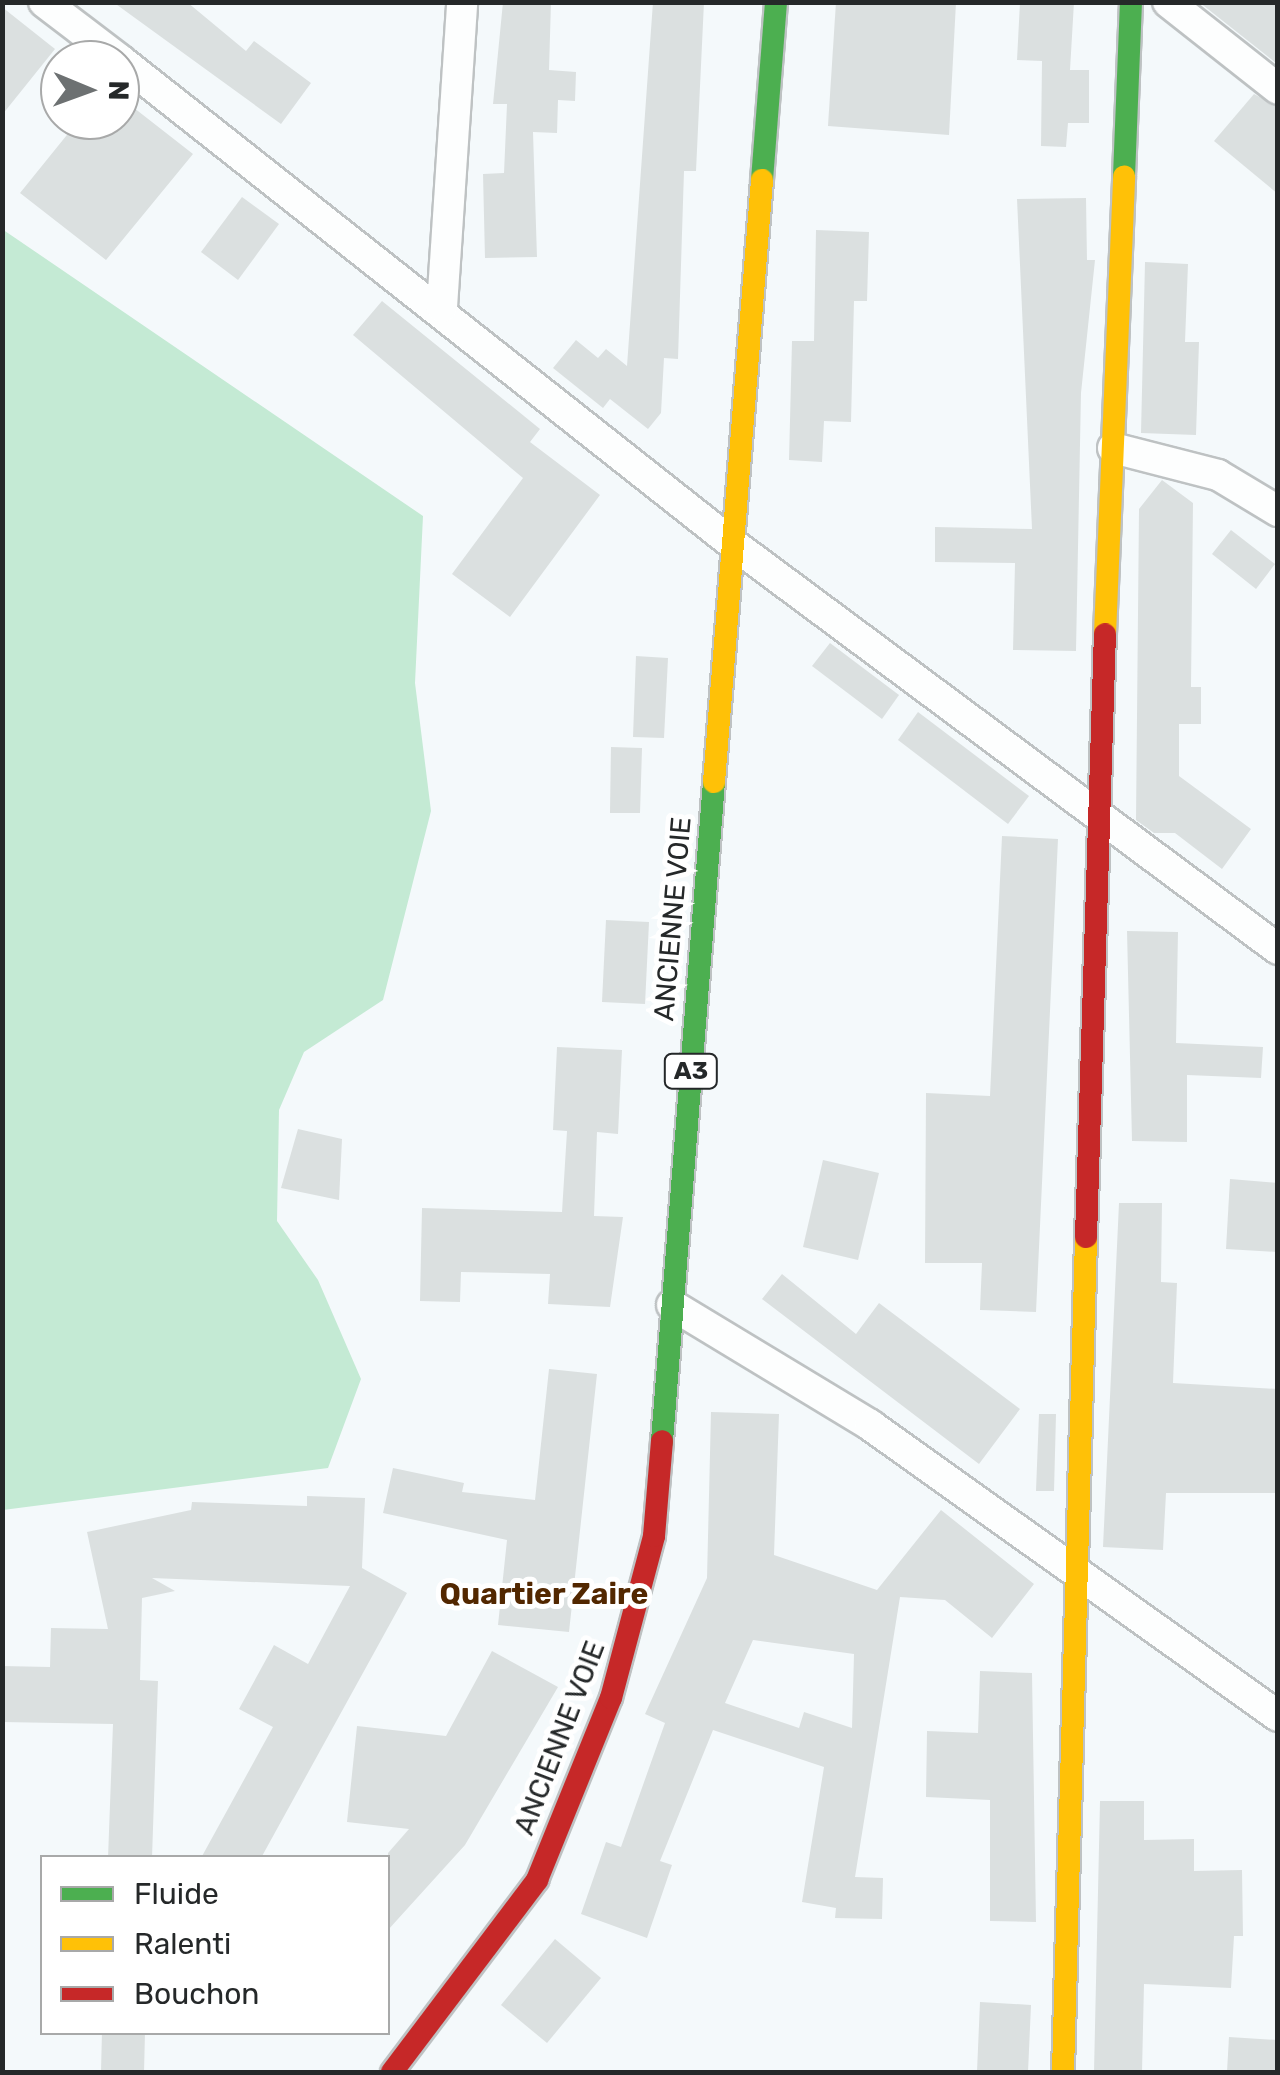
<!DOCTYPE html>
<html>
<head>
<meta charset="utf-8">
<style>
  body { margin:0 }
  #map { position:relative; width:1280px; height:2075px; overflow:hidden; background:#f4f9fb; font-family:Rubik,sans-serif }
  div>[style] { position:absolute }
  .green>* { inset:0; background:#c4ead4 }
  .building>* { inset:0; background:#dbe0e0 }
  .roads { filter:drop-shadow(2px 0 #bec2c3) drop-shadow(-2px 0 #bec2c3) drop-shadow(0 2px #bec2c3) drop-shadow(0 -2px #bec2c3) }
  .street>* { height:30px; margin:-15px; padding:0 15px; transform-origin:15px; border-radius:15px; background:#fdfefe }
  .fast>* { height:22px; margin:-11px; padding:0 11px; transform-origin:11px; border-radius:11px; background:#4caf50 }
  .slow>* { height:22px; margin:-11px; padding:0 11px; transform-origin:11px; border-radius:11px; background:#ffc107 }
  .jam>* { height:22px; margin:-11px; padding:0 11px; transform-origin:11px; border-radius:11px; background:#c62828 }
  span { translate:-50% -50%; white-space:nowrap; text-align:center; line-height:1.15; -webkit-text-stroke:10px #fff; paint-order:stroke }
  .shield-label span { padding:2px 8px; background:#fff; border:2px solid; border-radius:8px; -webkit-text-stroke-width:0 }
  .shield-label { font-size:25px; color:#252829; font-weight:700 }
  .street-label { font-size:28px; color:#252829 }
  .neighbourhood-label { font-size:30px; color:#522700; font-weight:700 }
  .frame { position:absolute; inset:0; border:5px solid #252829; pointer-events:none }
  .legend { position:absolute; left:40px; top:1855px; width:350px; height:180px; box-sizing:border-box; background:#fff; border:2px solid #a8a9a9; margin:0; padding:12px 18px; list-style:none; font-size:30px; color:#252829 }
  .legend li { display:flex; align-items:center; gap:20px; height:50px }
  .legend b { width:50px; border:2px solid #a8a9a9 }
  .north { position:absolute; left:40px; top:40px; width:100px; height:100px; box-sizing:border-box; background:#fff; border:2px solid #a8a9a9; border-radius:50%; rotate:91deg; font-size:28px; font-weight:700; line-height:40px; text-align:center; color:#252829 }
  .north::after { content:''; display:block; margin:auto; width:35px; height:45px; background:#6d7172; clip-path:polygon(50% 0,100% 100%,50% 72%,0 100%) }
</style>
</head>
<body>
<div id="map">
  <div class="green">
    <i style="clip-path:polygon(2px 229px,423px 516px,415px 683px,431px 811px,383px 1000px,304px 1052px,279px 1110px,277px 1221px,318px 1280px,361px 1379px,328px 1468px,3px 1510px)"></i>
  </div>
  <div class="building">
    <i style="clip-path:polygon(113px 2px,187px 2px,246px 51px,254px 41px,311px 83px,281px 124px)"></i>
    <i style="clip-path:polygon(503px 2px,551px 2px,549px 70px,576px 72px,575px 101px,558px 100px,557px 133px,533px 132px,537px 257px,485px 258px,483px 174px,504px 173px,507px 104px,493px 104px)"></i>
    <i style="clip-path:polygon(653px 2px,704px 2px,696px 171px,684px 171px,678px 359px,664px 358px,661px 413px,648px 429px,610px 399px,603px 408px,553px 368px,576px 340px,598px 358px,606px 349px,627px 366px)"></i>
    <i style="clip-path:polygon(836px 2px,956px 2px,949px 135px,828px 126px)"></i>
    <i style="clip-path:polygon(1020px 2px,1074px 2px,1070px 70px,1089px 70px,1089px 123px,1068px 123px,1066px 147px,1041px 146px,1042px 61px,1017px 60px)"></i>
    <i style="clip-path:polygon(1199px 2px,1278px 2px,1278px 65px,1271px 59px)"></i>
    <i style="clip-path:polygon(2px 7px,55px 49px,2px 115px)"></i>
    <i style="clip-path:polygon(1254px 94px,1278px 107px,1278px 194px,1214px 141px)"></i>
    <i style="clip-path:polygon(120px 97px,193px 154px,106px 260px,20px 193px,79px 120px,120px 120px)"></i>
    <i style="clip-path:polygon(242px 197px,279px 224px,238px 280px,201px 252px)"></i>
    <i style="clip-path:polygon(1086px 198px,1087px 260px,1095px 260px,1081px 393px,1076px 651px,1013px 650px,1015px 563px,935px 562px,935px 527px,1032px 529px,1017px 199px)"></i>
    <i style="clip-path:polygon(816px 230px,869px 232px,867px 301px,854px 301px,851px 422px,824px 421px,822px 462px,789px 460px,792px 341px,814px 341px)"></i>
    <i style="clip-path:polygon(1145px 262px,1188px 264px,1185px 342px,1199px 342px,1196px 435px,1141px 433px)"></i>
    <i style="clip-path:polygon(382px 301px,540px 429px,530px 442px,600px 495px,510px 617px,452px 574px,523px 478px,353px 335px)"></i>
    <i style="clip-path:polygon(1162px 480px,1193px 503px,1191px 687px,1201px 687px,1201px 724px,1179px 724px,1179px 776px,1251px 829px,1222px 869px,1175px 833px,1154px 833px,1136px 820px,1139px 509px)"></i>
    <i style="clip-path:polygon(1231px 530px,1275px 564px,1256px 589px,1212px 554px)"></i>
    <i style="clip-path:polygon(830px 643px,899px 695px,882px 719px,812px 666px)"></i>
    <i style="clip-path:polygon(636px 656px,668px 658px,664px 738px,633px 737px)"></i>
    <i style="clip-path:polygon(918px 712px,1029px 796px,1008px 824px,898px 740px)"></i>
    <i style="clip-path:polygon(611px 747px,642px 748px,640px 813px,610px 813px)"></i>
    <i style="clip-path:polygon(1002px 836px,1058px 839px,1036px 1312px,980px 1310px,982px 1263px,925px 1263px,926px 1093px,990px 1096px)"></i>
    <i style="clip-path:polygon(606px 920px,649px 922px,645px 1004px,602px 1002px)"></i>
    <i style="clip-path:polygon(1127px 931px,1178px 932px,1176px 1043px,1263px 1047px,1261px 1078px,1187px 1075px,1187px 1142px,1132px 1141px)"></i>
    <i style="clip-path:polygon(557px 1047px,622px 1050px,618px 1134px,597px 1132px,594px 1216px,623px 1217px,610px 1307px,548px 1304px,550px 1274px,461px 1272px,460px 1302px,420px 1301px,422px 1208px,562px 1212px,567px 1131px,553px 1130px)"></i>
    <i style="clip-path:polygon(298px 1129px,342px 1139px,339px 1200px,281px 1188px)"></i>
    <i style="clip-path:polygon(823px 1160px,879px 1173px,858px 1260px,803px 1247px)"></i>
    <i style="clip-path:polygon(1230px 1179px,1278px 1183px,1278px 1252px,1226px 1249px)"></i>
    <i style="clip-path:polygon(1119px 1203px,1162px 1203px,1161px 1282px,1177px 1283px,1173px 1383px,1278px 1389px,1278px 1493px,1166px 1493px,1163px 1550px,1103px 1547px)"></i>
    <i style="clip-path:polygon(782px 1274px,856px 1334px,879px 1303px,1020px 1409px,979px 1464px,762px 1299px)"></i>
    <i style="clip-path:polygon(549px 1369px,597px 1374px,569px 1632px,498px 1625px,507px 1540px,383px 1513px,393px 1468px,464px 1483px,462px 1492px,535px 1500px)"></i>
    <i style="clip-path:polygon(evenodd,711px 1412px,779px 1414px,774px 1555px,877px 1590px,941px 1510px,1034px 1584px,992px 1638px,945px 1600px,900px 1597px,855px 1877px,883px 1878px,882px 1919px,835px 1918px,836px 1908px,802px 1902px,824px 1767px,713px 1730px,660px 1861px,672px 1865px,647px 1938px,581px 1914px,606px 1842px,621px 1847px,665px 1723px,645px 1714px,707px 1578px,711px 1412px,753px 1640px,854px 1654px,852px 1728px,804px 1712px,799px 1728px,725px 1703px,753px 1640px)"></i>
    <i style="clip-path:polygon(1039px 1414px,1056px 1414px,1054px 1491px,1036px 1491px)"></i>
    <i style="clip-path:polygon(307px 1496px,365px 1498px,362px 1568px,407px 1593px,261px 1858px,201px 1858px,273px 1727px,239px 1709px,274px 1645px,308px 1664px,350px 1586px,152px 1578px,175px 1591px,142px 1598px,140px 1680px,158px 1681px,152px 1858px,108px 1858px,113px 1724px,2px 1722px,2px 1666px,50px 1667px,51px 1628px,108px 1629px,87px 1532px,191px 1510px,192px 1502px,307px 1506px)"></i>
    <i style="clip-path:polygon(492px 1651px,558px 1687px,465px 1845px,388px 1930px,388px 1853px,409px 1829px,347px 1822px,357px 1726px,446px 1736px)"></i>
    <i style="clip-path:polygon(980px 1671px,1032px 1673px,1036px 1922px,990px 1921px,990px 1800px,926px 1797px,927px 1731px,978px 1733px)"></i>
    <i style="clip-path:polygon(1100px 1801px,1144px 1801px,1144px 1840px,1194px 1839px,1194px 1871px,1242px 1870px,1243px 1936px,1234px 1936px,1231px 1988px,1144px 1984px,1142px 2072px,1094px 2072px)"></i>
    <i style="clip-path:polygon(555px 1939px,601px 1978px,547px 2043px,501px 2005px)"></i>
    <i style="clip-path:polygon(980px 2002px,1031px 2005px,1028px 2072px,977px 2072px)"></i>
    <i style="clip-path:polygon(102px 2032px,145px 2032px,144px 2072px,101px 2072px)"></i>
    <i style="clip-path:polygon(1229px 2037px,1278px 2040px,1278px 2072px,1227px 2072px)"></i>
  </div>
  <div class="roads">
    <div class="street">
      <i style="left:44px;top:2px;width:96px;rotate:37.3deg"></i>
      <i style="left:1168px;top:2px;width:140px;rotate:38.3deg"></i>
      <i style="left:120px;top:60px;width:781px;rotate:38.29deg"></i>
      <i style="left:733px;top:544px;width:679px;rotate:36.62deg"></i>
      <i style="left:442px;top:307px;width:306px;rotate:-86.2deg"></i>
      <i style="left:1113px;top:448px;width:108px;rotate:14.4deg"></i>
      <i style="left:1218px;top:475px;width:70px;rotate:31deg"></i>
      <i style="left:672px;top:1305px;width:232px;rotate:31.2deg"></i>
      <i style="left:870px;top:1425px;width:501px;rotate:35.5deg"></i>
    </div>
    <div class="fast">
      <i style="left:1124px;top:176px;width:174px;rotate:-87.7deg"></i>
      <i style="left:762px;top:180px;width:179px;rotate:-85.5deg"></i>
      <i style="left:662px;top:1441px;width:661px;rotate:-85.49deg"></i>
    </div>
    <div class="slow">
      <i style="left:1105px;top:634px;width:458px;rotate:-87.6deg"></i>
      <i style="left:714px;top:782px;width:604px;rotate:-85.44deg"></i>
      <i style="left:1063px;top:2072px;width:835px;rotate:-88.42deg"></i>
    </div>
    <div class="jam">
      <i style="left:1086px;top:1237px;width:603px;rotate:-88.2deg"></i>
      <i style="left:392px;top:2072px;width:241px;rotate:-52.9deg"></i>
      <i style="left:537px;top:1880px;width:196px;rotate:-67.9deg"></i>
      <i style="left:611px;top:1698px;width:168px;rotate:-75.1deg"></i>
      <i style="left:654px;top:1536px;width:95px;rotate:-85.2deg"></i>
    </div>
  </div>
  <div class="shield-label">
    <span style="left:691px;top:1071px">A3</span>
  </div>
  <div class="street-label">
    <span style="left:673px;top:919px;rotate:-85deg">ANCIENNE VOIE</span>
    <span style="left:560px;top:1738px;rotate:-69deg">ANCIENNE VOIE</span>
  </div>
  <div class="neighbourhood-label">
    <span style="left:544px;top:1594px">Quartier Zaire</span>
  </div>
  <div class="frame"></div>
  <ul class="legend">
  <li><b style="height:12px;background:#4caf50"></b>Fluide</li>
  <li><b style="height:12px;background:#ffc107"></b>Ralenti</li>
  <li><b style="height:12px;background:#c62828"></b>Bouchon</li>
  </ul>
  <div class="north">N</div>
</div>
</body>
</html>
